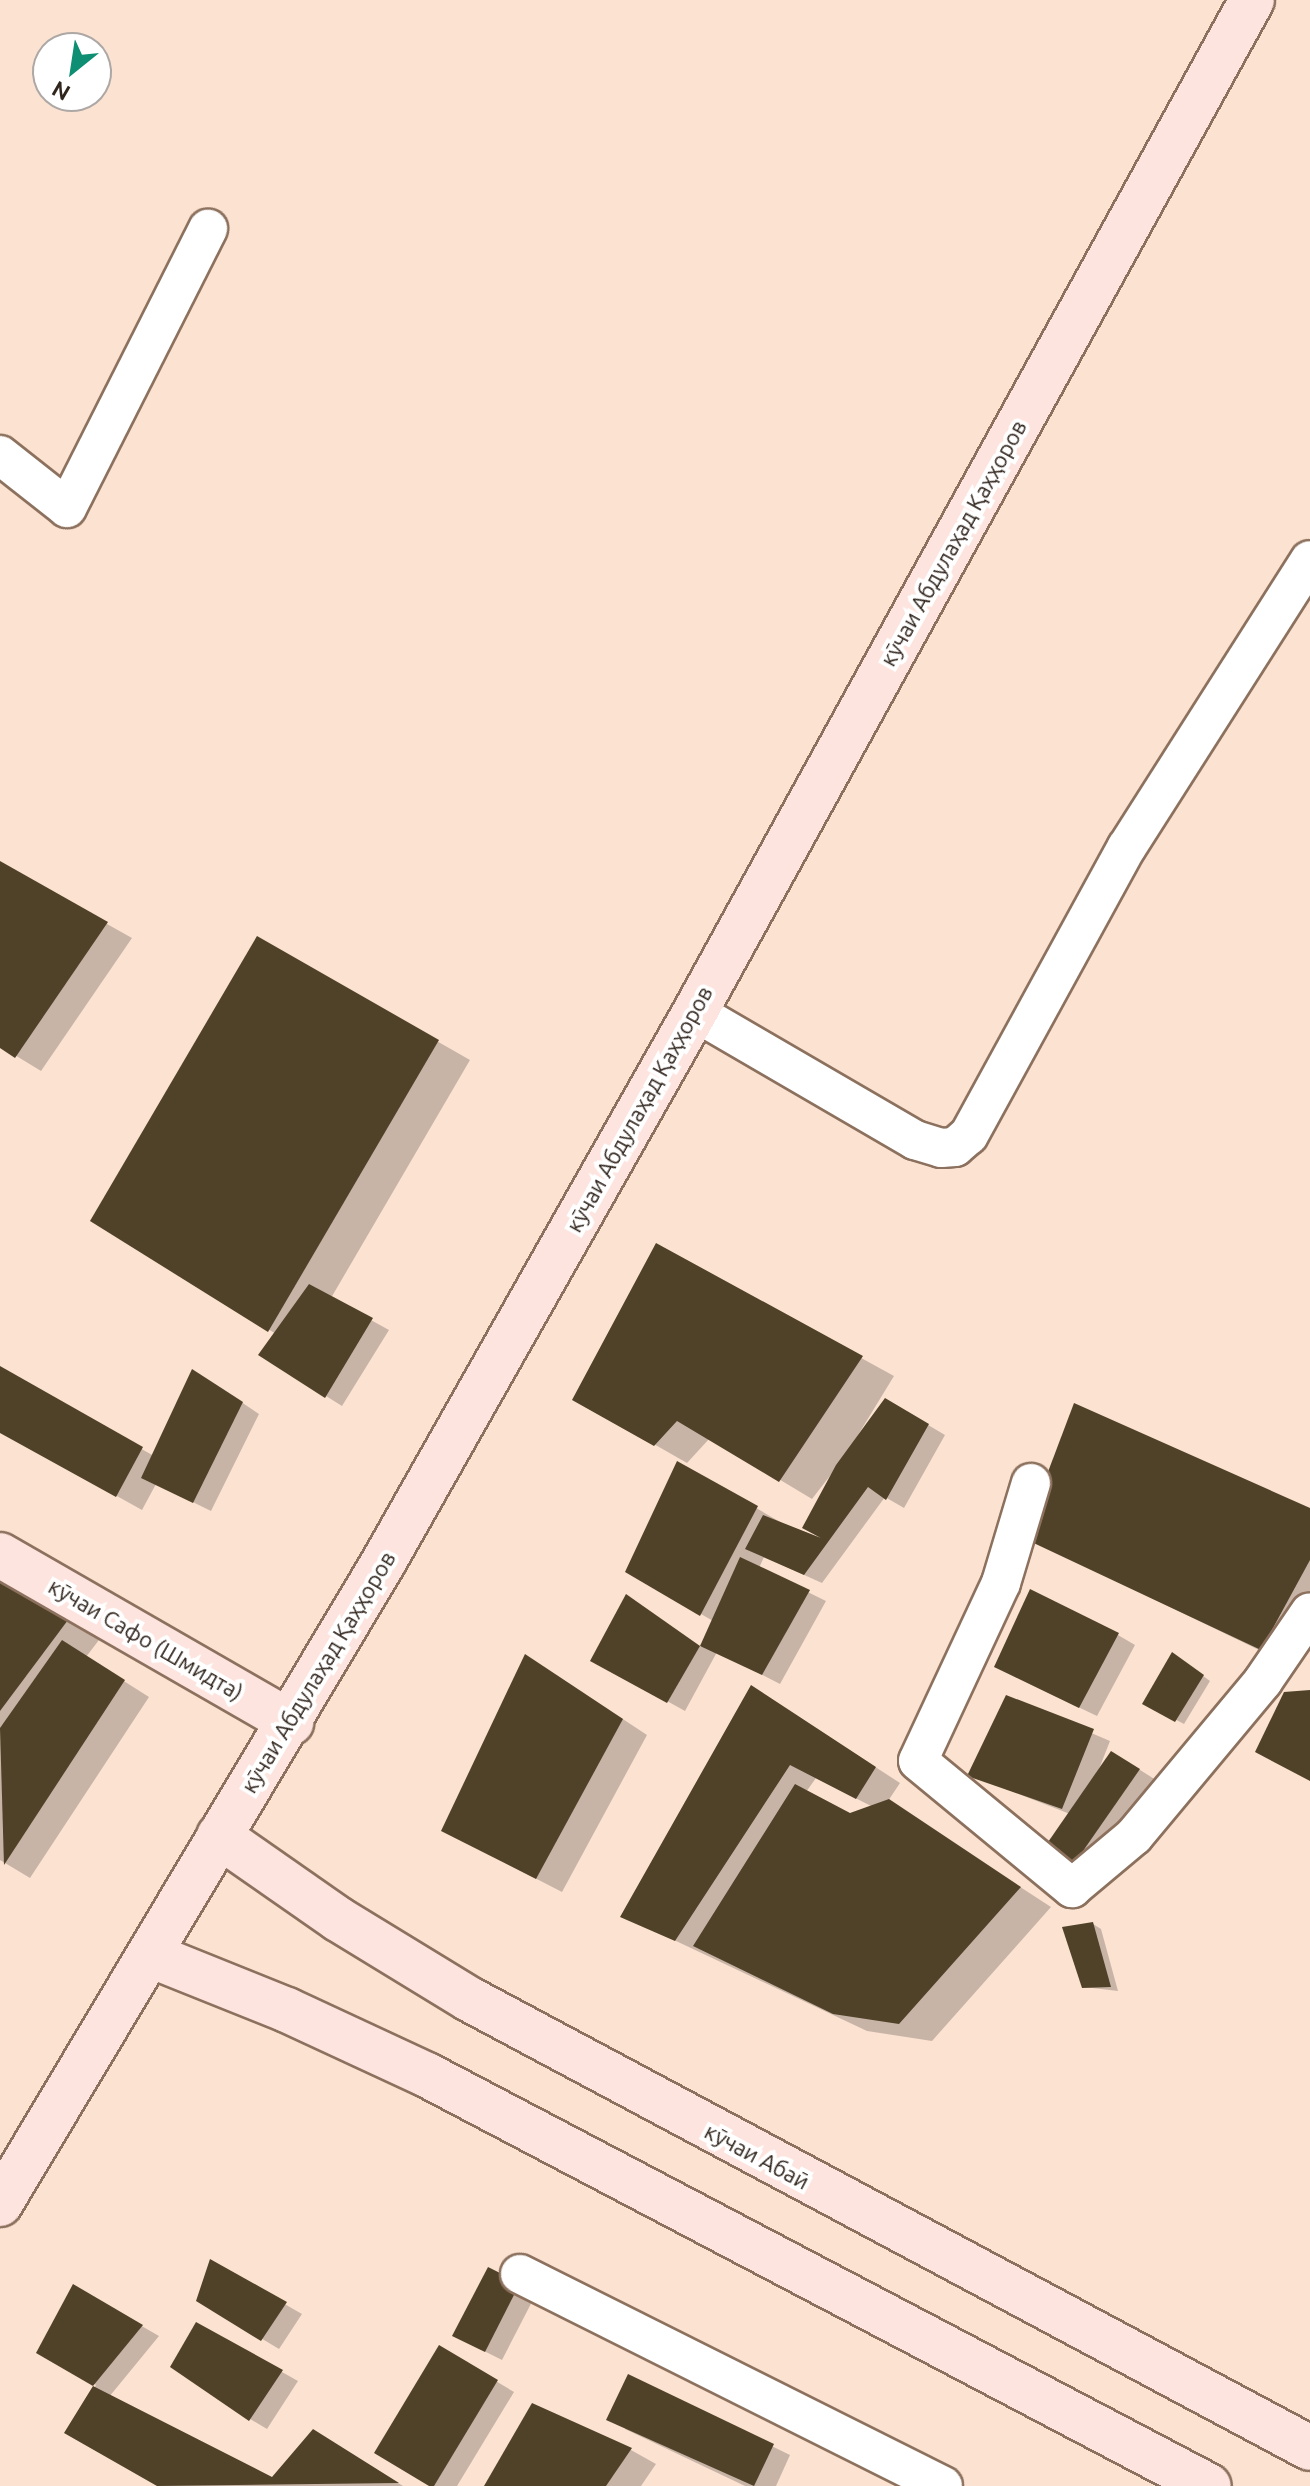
<!DOCTYPE html>
<html>
<head>
<meta charset="utf-8">
<style>
  body { margin:0 }
  #map { position:relative; width:1310px; height:2486px; overflow:hidden; background:#fbe2d1; font-family:Ubuntu,sans-serif }
  div>[style] { position:absolute }
  .shadow>* { inset:0; background:#0003 }
  .building>* { inset:0; background:#504228 }
  .roads { filter:drop-shadow(2px 0 #8c715e) drop-shadow(-2px 0 #8c715e) drop-shadow(0 2px #8c715e) drop-shadow(0 -2px #8c715e) }
  .street>* { height:38px; margin:-19px; padding:0 19px; transform-origin:19px; border-radius:19px; background:#fff }
  .secondary>* { height:44px; margin:-22px; padding:0 22px; transform-origin:22px; border-radius:22px; background:#fde4de }
  span { translate:-50% -50%; white-space:nowrap; text-align:center; line-height:1.15; -webkit-text-stroke:8px #fff; paint-order:stroke }
  .street-label { font-size:22px; color:#31261e }
  .north { position:absolute; left:32px; top:32px; width:80px; height:80px; box-sizing:border-box; background:#fff; border:2px solid #ada8a5; border-radius:50%; rotate:210deg; font-size:22px; font-weight:700; line-height:32px; text-align:center; color:#31261e }
  .north::after { content:''; display:block; margin:auto; width:28px; height:36px; background:#0e8e73; clip-path:polygon(50% 0,100% 100%,50% 72%,0 100%) }
</style>
</head>
<body>
<div id="map">
  <div class="shadow">
    <i style="clip-path:polygon(0 864px,132px 938px,41px 1071px,0 1046px)"></i>
    <i style="clip-path:polygon(258px 939px,470px 1060px,331px 1298px,389px 1330px,342px 1406px,326px 1396px,276px 1334px,93px 1220px)"></i>
    <i style="clip-path:polygon(657px 1246px,894px 1376px,847px 1453px,886px 1400px,945px 1435px,904px 1508px,885px 1497px,822px 1583px,764px 1557px,759px 1568px,826px 1601px,780px 1684px,717px 1652px,685px 1711px,593px 1660px,643px 1607px,701px 1647px,713px 1621px,627px 1571px,678px 1463px,782px 1523px,820px 1538px,805px 1528px,836px 1468px,812px 1499px,710px 1438px,687px 1463px,575px 1399px)"></i>
    <i style="clip-path:polygon(0 1369px,154px 1456px,210px 1381px,259px 1414px,211px 1511px,156px 1484px,142px 1510px,0 1431px)"></i>
    <i style="clip-path:polygon(1310px 1510px,1310px 1637px,1294px 1667px,1025px 1537px)"></i>
    <i style="clip-path:polygon(0 1580px,99px 1640px,86px 1657px,149px 1697px,30px 1878px,0 1860px)"></i>
    <i style="clip-path:polygon(1118px 1635px,1135px 1645px,1097px 1716px,1013px 1676px)"></i>
    <i style="clip-path:polygon(1180px 1659px,1210px 1681px,1184px 1724px,1144px 1703px)"></i>
    <i style="clip-path:polygon(550px 1671px,647px 1735px,562px 1892px,469px 1844px)"></i>
    <i style="clip-path:polygon(evenodd,752px 1687px,900px 1783px,888px 1801px,1051px 1907px,932px 2041px,867px 2031px,623px 1916px,752px 1687px,816px 1778px,873px 1807px,850px 1816px,806px 1792px,816px 1778px)"></i>
    <i style="clip-path:polygon(1007px 1697px,1110px 1741px,1099px 1769px,1129px 1763px,1156px 1780px,1085px 1882px,1068px 1872px,1070px 1814px,970px 1775px)"></i>
    <i style="clip-path:polygon(1093px 1924px,1101px 1929px,1118px 1991px,1084px 1987px)"></i>
    <i style="clip-path:polygon(211px 2262px,302px 2314px,279px 2349px,198px 2300px)"></i>
    <i style="clip-path:polygon(489px 2270px,536px 2294px,502px 2360px,472px 2345px)"></i>
    <i style="clip-path:polygon(74px 2287px,159px 2336px,109px 2397px,273px 2479px,339px 2446px,403px 2486px,161px 2486px,67px 2433px,96px 2385px,38px 2352px)"></i>
    <i style="clip-path:polygon(197px 2324px,298px 2381px,267px 2429px,250px 2419px)"></i>
    <i style="clip-path:polygon(440px 2348px,514px 2392px,457px 2486px,433px 2486px)"></i>
    <i style="clip-path:polygon(629px 2376px,790px 2455px,776px 2486px,745px 2486px,625px 2429px)"></i>
    <i style="clip-path:polygon(533px 2405px,631px 2450px,656px 2464px,641px 2486px,486px 2486px)"></i>
  </div>
  <div class="building">
    <i style="clip-path:polygon(0 861px,108px 922px,15px 1058px,0 1048px)"></i>
    <i style="clip-path:polygon(257px 936px,439px 1040px,268px 1332px,90px 1221px)"></i>
    <i style="clip-path:polygon(656px 1243px,863px 1356px,779px 1482px,677px 1421px,654px 1446px,572px 1400px)"></i>
    <i style="clip-path:polygon(309px 1284px,373px 1318px,325px 1398px,258px 1355px)"></i>
    <i style="clip-path:polygon(0 1366px,143px 1447px,116px 1497px,0 1433px)"></i>
    <i style="clip-path:polygon(192px 1369px,243px 1402px,193px 1503px,141px 1478px)"></i>
    <i style="clip-path:polygon(885px 1398px,929px 1424px,886px 1500px,868px 1487px,804px 1575px,745px 1549px,763px 1515px,821px 1538px,802px 1528px,836px 1465px)"></i>
    <i style="clip-path:polygon(1074px 1403px,1310px 1508px,1310px 1560px,1261px 1650px,1023px 1538px)"></i>
    <i style="clip-path:polygon(677px 1461px,758px 1506px,700px 1616px,625px 1572px)"></i>
    <i style="clip-path:polygon(740px 1557px,810px 1590px,762px 1675px,700px 1646px)"></i>
    <i style="clip-path:polygon(0 1579px,68px 1620px,0 1711px)"></i>
    <i style="clip-path:polygon(1030px 1589px,1119px 1633px,1079px 1708px,994px 1667px)"></i>
    <i style="clip-path:polygon(626px 1594px,700px 1646px,667px 1703px,590px 1661px)"></i>
    <i style="clip-path:polygon(62px 1640px,125px 1680px,4px 1865px,0 1728px)"></i>
    <i style="clip-path:polygon(1172px 1652px,1204px 1675px,1175px 1722px,1142px 1704px)"></i>
    <i style="clip-path:polygon(525px 1654px,623px 1719px,536px 1879px,441px 1831px)"></i>
    <i style="clip-path:polygon(751px 1685px,876px 1767px,856px 1799px,790px 1765px,675px 1941px,620px 1917px)"></i>
    <i style="clip-path:polygon(1310px 1690px,1310px 1781px,1255px 1752px,1284px 1692px)"></i>
    <i style="clip-path:polygon(1006px 1695px,1094px 1729px,1062px 1809px,967px 1776px)"></i>
    <i style="clip-path:polygon(1111px 1751px,1140px 1769px,1067px 1874px,1046px 1845px)"></i>
    <i style="clip-path:polygon(795px 1784px,850px 1813px,889px 1799px,1021px 1887px,899px 2024px,833px 2014px,693px 1946px)"></i>
    <i style="clip-path:polygon(1093px 1922px,1111px 1987px,1082px 1988px,1062px 1927px)"></i>
    <i style="clip-path:polygon(210px 2259px,287px 2302px,261px 2341px,196px 2301px)"></i>
    <i style="clip-path:polygon(488px 2267px,520px 2283px,485px 2352px,452px 2336px)"></i>
    <i style="clip-path:polygon(73px 2284px,143px 2325px,93px 2386px,36px 2353px)"></i>
    <i style="clip-path:polygon(196px 2322px,283px 2370px,249px 2421px,170px 2367px)"></i>
    <i style="clip-path:polygon(439px 2345px,498px 2380px,434px 2486px,429px 2486px,374px 2453px)"></i>
    <i style="clip-path:polygon(628px 2374px,774px 2444px,754px 2486px,606px 2420px)"></i>
    <i style="clip-path:polygon(93px 2386px,272px 2477px,313px 2429px,399px 2483px,157px 2486px,64px 2433px)"></i>
    <i style="clip-path:polygon(532px 2403px,632px 2448px,606px 2486px,484px 2486px)"></i>
  </div>
  <div class="roads">
    <div class="street">
      <i style="left:0;top:455px;width:85px;rotate:38.3deg"></i>
      <i style="left:67px;top:508px;width:313px;rotate:-63.2deg"></i>
      <i style="left:695px;top:1012px;width:255px;rotate:30.2deg"></i>
      <i style="left:915px;top:1140px;width:27px;rotate:17deg"></i>
      <i style="left:941px;top:1148px;width:14px;rotate:-4deg"></i>
      <i style="left:955px;top:1147px;width:18px;rotate:-41deg"></i>
      <i style="left:969px;top:1135px;width:328px;rotate:-61.3deg"></i>
      <i style="left:1127px;top:847px;width:340px;rotate:-57.5deg"></i>
      <i style="left:1031px;top:1483px;width:104px;rotate:106.7deg"></i>
      <i style="left:1001px;top:1583px;width:196px;rotate:115deg"></i>
      <i style="left:918px;top:1761px;width:200px;rotate:39.5deg"></i>
      <i style="left:1072px;top:1888px;width:81px;rotate:-40deg"></i>
      <i style="left:1134px;top:1836px;width:202px;rotate:-50.2deg"></i>
      <i style="left:1263px;top:1681px;width:83px;rotate:-55.7deg"></i>
      <i style="left:520px;top:2274px;width:473px;rotate:26.6deg"></i>
    </div>
    <div class="secondary">
      <i style="left:0;top:1555px;width:336px;rotate:29.9deg"></i>
      <i style="left:219px;top:1836px;width:145px;rotate:34.9deg"></i>
      <i style="left:338px;top:1919px;width:153px;rotate:31.4deg"></i>
      <i style="left:469px;top:1999px;width:953px;rotate:28.1deg"></i>
      <i style="left:150px;top:1955px;width:148px;rotate:21.9deg"></i>
      <i style="left:287px;top:2010px;width:154px;rotate:24.9deg"></i>
      <i style="left:427px;top:2075px;width:883px;rotate:27.73deg"></i>
      <i style="left:0;top:2204px;width:747px;rotate:-59.14deg"></i>
      <i style="left:383px;top:1563px;width:633px;rotate:-60.48deg"></i>
      <i style="left:695px;top:1012px;width:1155px;rotate:-61.17deg"></i>
    </div>
  </div>
  <div class="street-label">
    <span style="left:953px;top:543px;rotate:-61deg">кӯчаи Абдулаҳад Қаҳҳоров</span>
    <span style="left:639px;top:1109px;rotate:-61deg">кӯчаи Абдулаҳад Қаҳҳоров</span>
    <span style="left:146px;top:1639px;rotate:30deg">кӯчаи Сафо (Шмидта)</span>
    <span style="left:318px;top:1672px;rotate:-59deg">кӯчаи Абдулаҳад Қаҳҳоров</span>
    <span style="left:757px;top:2156px;rotate:28deg">кӯчаи Абаӣ</span>
  </div>
  <div class="north">N</div>
</div>
</body>
</html>
